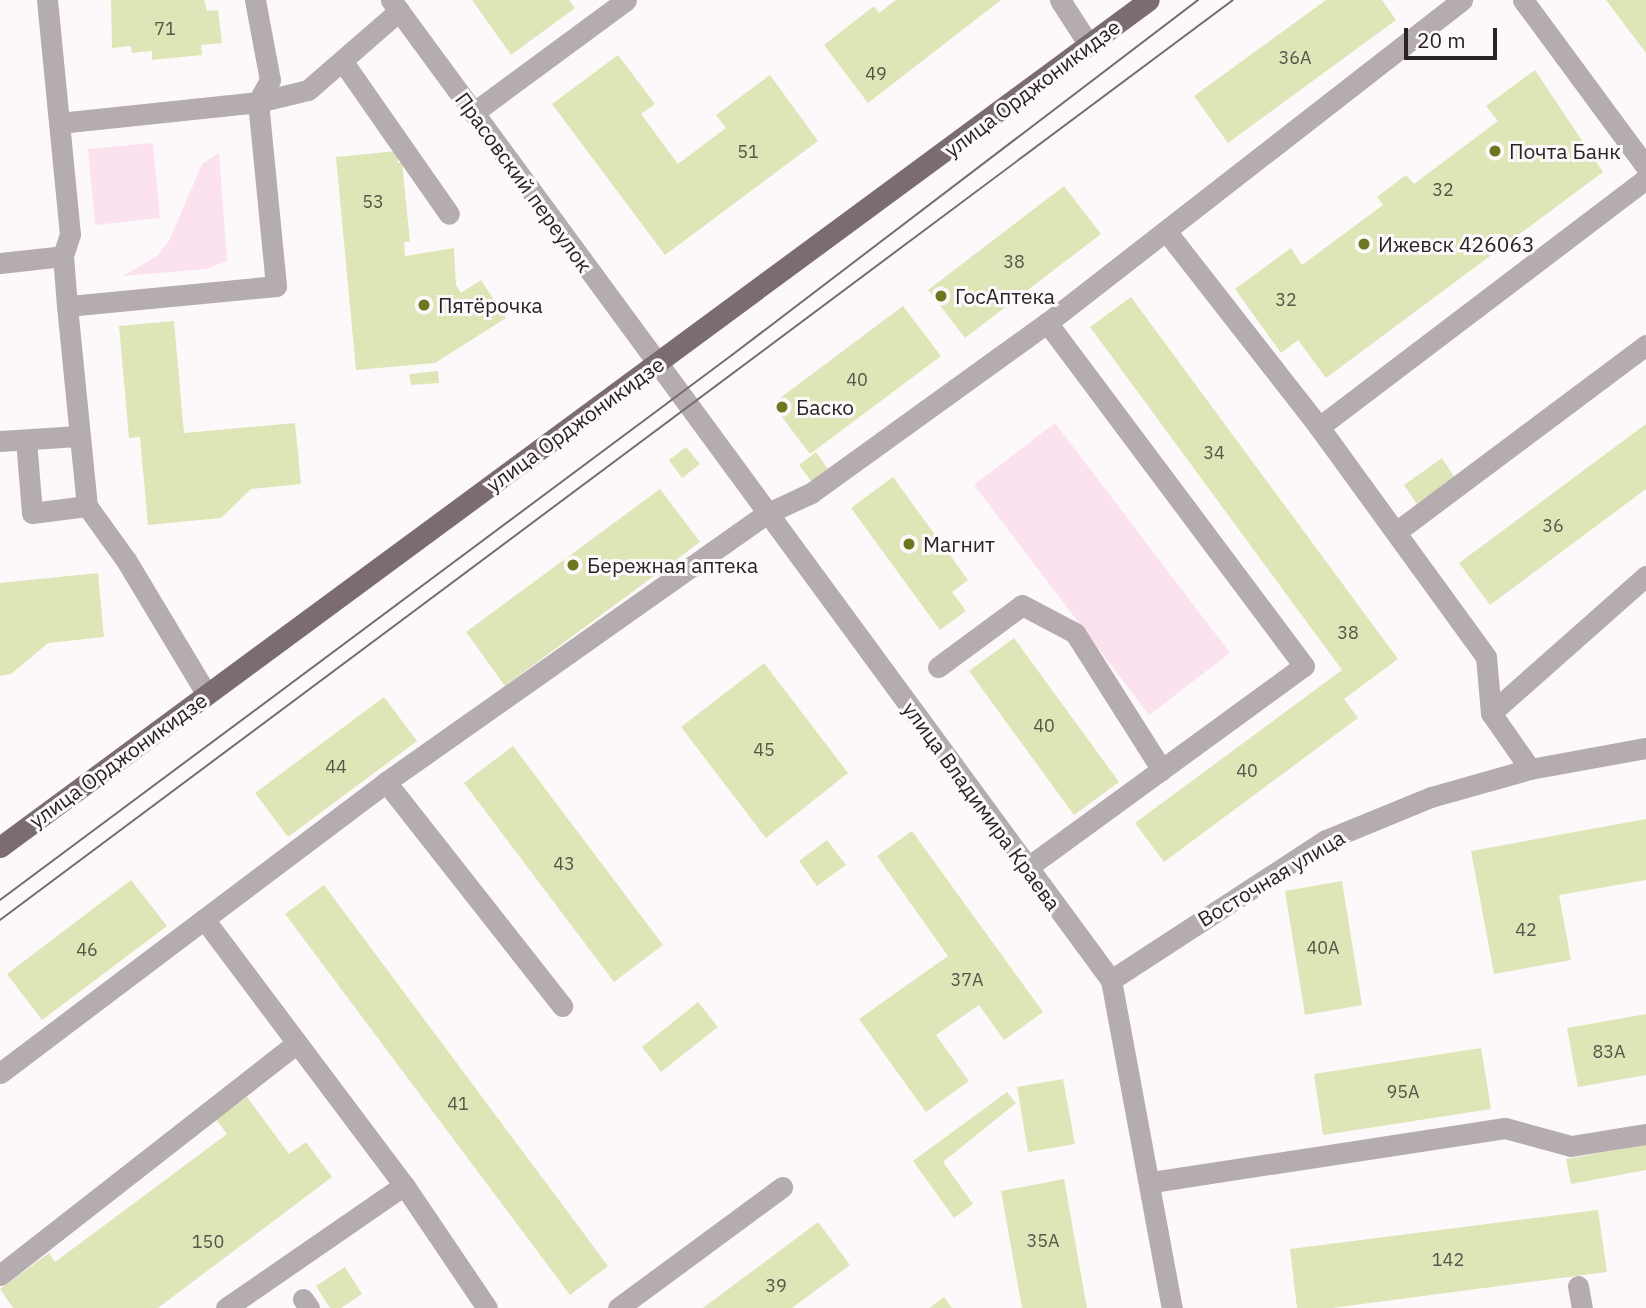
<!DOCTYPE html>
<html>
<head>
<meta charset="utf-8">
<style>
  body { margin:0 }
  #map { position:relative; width:1646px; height:1308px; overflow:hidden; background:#fdf9fa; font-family:"IBM Plex Sans",sans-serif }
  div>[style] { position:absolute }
  .green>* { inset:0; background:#fce1ee }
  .building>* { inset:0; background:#dee6b7 }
  .minor>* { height:21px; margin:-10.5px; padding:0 10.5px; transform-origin:10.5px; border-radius:10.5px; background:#b5acb0 }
  .major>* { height:21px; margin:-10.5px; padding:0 10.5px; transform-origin:10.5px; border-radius:10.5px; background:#7b6b72 }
  .tram>* { height:2px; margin:-1px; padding:0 1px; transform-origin:1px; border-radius:1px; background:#746e71 }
  .dots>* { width:19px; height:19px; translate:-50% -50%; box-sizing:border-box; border:4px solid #fdf9fa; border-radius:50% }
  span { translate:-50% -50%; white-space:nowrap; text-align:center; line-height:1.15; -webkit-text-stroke:6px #fdf9fa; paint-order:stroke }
  .number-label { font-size:18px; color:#57544a }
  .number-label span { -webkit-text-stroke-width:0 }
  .street-label { font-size:21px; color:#2a2326 }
  .poi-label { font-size:21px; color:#2a2326 }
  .left { translate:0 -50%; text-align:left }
  .scale { position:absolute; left:1404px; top:28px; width:93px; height:32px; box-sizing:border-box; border:4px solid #2a2326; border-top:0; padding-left:9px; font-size:21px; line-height:24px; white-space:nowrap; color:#2a2326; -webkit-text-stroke:5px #fdf9fa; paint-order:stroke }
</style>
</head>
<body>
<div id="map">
  <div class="green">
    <i style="clip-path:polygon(153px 143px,160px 218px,95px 225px,88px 149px)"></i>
    <i style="clip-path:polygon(219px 153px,227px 261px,206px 269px,123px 276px,157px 256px,169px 241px,202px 164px)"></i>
    <i style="clip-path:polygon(1055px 423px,1230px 653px,1149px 715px,974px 485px)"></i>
  </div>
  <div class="building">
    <i style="clip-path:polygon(111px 0,204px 0,207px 11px,218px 10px,222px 43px,201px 45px,202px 55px,152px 60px,152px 51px,132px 53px,131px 46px,112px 48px)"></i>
    <i style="clip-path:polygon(472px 0,569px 0,575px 8px,511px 55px)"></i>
    <i style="clip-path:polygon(896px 0,1001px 0,868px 103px,824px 45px,874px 6px,879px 13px)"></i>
    <i style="clip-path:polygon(1326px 0,1382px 0,1396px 20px,1228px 143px,1194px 96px)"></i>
    <i style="clip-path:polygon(1606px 0,1646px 0,1646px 53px)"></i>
    <i style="clip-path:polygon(618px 55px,655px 104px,641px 114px,678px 164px,726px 128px,716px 115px,770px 75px,818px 141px,665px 255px,552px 104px)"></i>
    <i style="clip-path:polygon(1535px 70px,1603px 172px,1326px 378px,1298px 340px,1281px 353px,1235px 289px,1291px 248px,1302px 265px,1383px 205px,1377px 197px,1406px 175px,1414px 184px,1498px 121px,1486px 106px)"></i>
    <i style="clip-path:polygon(397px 151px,398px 163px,402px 162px,410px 242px,404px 242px,405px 256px,454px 248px,456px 285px,461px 293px,481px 280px,506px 318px,435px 363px,356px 370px,336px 157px)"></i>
    <i style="clip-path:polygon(1064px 186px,1101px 234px,965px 338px,928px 290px)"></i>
    <i style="clip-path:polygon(1131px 297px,1398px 659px,1344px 699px,1358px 718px,1164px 862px,1135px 823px,1342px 670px,1090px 327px)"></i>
    <i style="clip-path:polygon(903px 306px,941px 356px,810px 454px,772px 404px)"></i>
    <i style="clip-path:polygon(174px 321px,184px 433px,295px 423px,301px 484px,251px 489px,221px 518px,148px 525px,140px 437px,129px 438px,119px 326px)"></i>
    <i style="clip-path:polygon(438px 371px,439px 383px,411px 385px,409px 374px)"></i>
    <i style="clip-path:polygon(1646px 424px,1646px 489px,1490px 605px,1459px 563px)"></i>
    <i style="clip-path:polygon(686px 447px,700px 464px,682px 478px,669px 460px)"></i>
    <i style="clip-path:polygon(816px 452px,828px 469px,811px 481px,799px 465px)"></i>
    <i style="clip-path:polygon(1442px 458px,1455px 478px,1417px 504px,1404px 485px)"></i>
    <i style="clip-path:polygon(893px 477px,968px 580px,952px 592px,966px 611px,940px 630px,851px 508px)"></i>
    <i style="clip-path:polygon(660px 489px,700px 542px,505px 686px,466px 632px)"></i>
    <i style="clip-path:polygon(98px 573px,104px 637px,48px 643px,11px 674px,0 676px,0 583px)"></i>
    <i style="clip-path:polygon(1014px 638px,1119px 782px,1074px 815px,969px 671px)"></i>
    <i style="clip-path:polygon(764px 663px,848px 773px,766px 838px,681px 727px)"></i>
    <i style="clip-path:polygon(384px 697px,417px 741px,288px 837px,255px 793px)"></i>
    <i style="clip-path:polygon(513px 746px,663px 945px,614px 982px,464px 783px)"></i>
    <i style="clip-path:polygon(1646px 819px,1646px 880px,1559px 895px,1571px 960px,1494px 974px,1471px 851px)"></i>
    <i style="clip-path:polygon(912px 831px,1043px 1012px,1004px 1040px,979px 1005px,936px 1035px,969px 1081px,926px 1112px,859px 1019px,948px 956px,877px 856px)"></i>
    <i style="clip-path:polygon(827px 840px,846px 865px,817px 886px,799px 861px)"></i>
    <i style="clip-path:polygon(131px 880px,167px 926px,42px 1020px,7px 974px)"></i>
    <i style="clip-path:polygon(1342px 881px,1362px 1005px,1305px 1015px,1285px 891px)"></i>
    <i style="clip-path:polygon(324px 885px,608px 1266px,570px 1295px,285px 914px)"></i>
    <i style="clip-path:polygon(698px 1002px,718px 1027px,661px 1072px,642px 1047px)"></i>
    <i style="clip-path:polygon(1646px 1014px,1646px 1075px,1578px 1087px,1567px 1028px)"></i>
    <i style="clip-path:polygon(1481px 1048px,1491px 1109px,1323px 1135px,1314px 1074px)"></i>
    <i style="clip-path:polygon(1063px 1079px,1075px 1144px,1028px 1152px,1017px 1087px)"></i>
    <i style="clip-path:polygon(1007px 1092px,1016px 1103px,943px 1162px,973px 1204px,954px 1218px,913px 1161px)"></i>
    <i style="clip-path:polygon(247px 1097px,289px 1154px,306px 1142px,332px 1177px,158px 1308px,13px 1308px,0 1289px,49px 1253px,55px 1262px,227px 1134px,216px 1119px)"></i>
    <i style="clip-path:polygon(1646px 1145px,1646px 1170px,1571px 1184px,1566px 1159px)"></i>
    <i style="clip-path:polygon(1064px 1179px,1087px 1308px,1022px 1308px,1001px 1191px)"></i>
    <i style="clip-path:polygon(1598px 1210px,1607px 1272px,1332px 1308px,1297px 1308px,1290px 1249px)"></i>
    <i style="clip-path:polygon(818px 1222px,850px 1265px,792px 1308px,703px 1308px)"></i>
    <i style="clip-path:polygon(345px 1267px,362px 1294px,341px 1308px,330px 1308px,316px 1286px)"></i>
    <i style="clip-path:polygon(944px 1297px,952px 1308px,929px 1308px)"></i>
  </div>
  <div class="minor">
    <i style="left:47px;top:0;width:235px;rotate:84.4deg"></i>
    <i style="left:70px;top:234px;width:23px;rotate:108deg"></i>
    <i style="left:63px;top:256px;width:50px;rotate:85.4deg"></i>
    <i style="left:255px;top:0;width:81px;rotate:79.4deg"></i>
    <i style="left:270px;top:80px;width:25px;rotate:119deg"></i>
    <i style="left:258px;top:102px;width:51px;rotate:-13.5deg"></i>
    <i style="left:308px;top:90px;width:121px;rotate:-41deg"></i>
    <i style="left:391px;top:0;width:1216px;rotate:53.7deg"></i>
    <i style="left:1111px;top:980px;width:334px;rotate:79.5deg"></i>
    <i style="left:1060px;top:0;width:54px;rotate:57.2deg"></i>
    <i style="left:1523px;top:0;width:207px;rotate:53.6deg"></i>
    <i style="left:343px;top:62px;width:185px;rotate:55.1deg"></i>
    <i style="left:473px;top:113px;width:190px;rotate:-36.4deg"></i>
    <i style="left:59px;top:123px;width:200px;rotate:-6deg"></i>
    <i style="left:258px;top:102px;width:185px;rotate:84.4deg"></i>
    <i style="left:276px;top:286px;width:210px;rotate:174.5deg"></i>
    <i style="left:67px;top:306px;width:201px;rotate:84.3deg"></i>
    <i style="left:87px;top:506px;width:67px;rotate:54.2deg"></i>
    <i style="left:126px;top:560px;width:157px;rotate:59deg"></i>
    <i style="left:1166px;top:231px;width:249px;rotate:52deg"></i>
    <i style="left:1319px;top:427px;width:284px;rotate:54deg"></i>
    <i style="left:1486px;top:657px;width:56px;rotate:84.9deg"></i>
    <i style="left:1491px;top:713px;width:68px;rotate:55.1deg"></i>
    <i style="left:0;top:263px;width:63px;rotate:-6.3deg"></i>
    <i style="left:1319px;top:427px;width:410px;rotate:-37.2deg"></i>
    <i style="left:26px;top:440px;width:73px;rotate:85.3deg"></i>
    <i style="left:32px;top:513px;width:55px;rotate:-7.3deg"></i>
    <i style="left:0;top:441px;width:78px;rotate:-3.7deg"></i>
    <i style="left:1396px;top:532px;width:312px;rotate:-36.8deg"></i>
    <i style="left:938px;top:667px;width:104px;rotate:-36.4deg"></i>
    <i style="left:1022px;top:605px;width:60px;rotate:27.8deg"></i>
    <i style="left:1075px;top:633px;width:162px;rotate:57.6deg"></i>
    <i style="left:1491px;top:713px;width:207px;rotate:-41.5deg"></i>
    <i style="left:386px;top:782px;width:285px;rotate:51.8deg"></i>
    <i style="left:1028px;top:867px;width:341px;rotate:-36.1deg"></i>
    <i style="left:1304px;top:666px;width:429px;rotate:-126.8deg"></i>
    <i style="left:204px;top:919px;width:333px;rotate:53.1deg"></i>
    <i style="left:404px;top:1185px;width:148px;rotate:56deg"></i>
    <i style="left:1111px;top:980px;width:257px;rotate:-33.1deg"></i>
    <i style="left:1326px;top:840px;width:113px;rotate:-22.3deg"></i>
    <i style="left:1431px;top:797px;width:103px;rotate:-15.8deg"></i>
    <i style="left:1530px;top:769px;width:118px;rotate:-10.3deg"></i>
    <i style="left:0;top:1073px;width:483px;rotate:-37deg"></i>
    <i style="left:386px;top:782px;width:465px;rotate:-35.2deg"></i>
    <i style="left:766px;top:514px;width:50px;rotate:-25deg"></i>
    <i style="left:811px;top:493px;width:291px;rotate:-35.8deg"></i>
    <i style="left:1047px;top:323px;width:526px;rotate:-37.89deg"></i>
    <i style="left:1152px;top:1182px;width:357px;rotate:-8.7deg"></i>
    <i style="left:1505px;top:1128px;width:68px;rotate:15.3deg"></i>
    <i style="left:1571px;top:1146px;width:76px;rotate:-9.1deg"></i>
    <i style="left:0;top:1275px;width:375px;rotate:-38deg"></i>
    <i style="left:1578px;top:1286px;width:22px;rotate:80deg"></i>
    <i style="left:303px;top:1299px;width:11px;rotate:56deg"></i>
    <i style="left:226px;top:1308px;width:216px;rotate:-34.6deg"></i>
    <i style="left:618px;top:1308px;width:204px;rotate:-36.4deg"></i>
  </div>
  <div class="major">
    <i style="left:0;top:847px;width:1427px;rotate:-36.4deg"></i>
  </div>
  <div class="tram">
    <i style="left:0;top:900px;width:913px;rotate:-36.67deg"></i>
    <i style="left:732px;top:355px;width:586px;rotate:-37.3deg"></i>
    <i style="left:0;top:920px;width:1538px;rotate:-36.73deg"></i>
  </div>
  <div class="dots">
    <i style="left:1495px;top:151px;background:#6e7720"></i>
    <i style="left:1364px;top:244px;background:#6e7720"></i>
    <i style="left:941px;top:296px;background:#6e7720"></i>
    <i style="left:424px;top:305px;background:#6e7720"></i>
    <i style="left:782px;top:407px;background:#6e7720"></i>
    <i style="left:909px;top:544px;background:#6e7720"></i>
    <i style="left:573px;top:565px;background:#6e7720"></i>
  </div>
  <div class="number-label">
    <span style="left:165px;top:29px">71</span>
    <span style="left:1295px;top:58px">36А</span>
    <span style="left:876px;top:74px">49</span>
    <span style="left:748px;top:152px">51</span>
    <span style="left:1443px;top:190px">32</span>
    <span style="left:373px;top:202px">53</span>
    <span style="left:1014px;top:262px">38</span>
    <span style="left:1286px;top:300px">32</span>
    <span style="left:857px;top:380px">40</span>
    <span style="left:1214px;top:453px">34</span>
    <span style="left:1553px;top:526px">36</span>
    <span style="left:1348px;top:633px">38</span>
    <span style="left:1044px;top:726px">40</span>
    <span style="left:764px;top:750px">45</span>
    <span style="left:336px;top:767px">44</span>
    <span style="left:1247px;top:771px">40</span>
    <span style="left:564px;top:864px">43</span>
    <span style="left:1526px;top:930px">42</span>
    <span style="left:1323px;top:948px">40А</span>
    <span style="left:87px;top:950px">46</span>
    <span style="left:967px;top:980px">37А</span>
    <span style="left:1609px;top:1052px">83А</span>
    <span style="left:1403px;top:1092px">95А</span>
    <span style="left:458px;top:1104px">41</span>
    <span style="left:1043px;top:1241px">35А</span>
    <span style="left:208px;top:1242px">150</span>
    <span style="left:1448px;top:1260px">142</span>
    <span style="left:776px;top:1286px">39</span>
  </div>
  <div class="street-label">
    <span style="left:1032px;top:88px;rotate:-37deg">улица Орджоникидзе</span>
    <span style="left:524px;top:182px;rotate:54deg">Прасовский переулок</span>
    <span style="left:575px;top:424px;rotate:-36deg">улица Орджоникидзе</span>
    <span style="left:118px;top:760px;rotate:-36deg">улица Орджоникидзе</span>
    <span style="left:982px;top:806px;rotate:54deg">улица Владимира Краева</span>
    <span style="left:1271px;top:878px;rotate:-31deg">Восточная улица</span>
  </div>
  <div class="poi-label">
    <span class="left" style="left:1509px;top:151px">Почта Банк</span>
    <span class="left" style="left:1378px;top:244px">Ижевск 426063</span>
    <span class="left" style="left:955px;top:296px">ГосАптека</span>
    <span class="left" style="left:438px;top:305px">Пятёрочка</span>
    <span class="left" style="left:796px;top:407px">Баско</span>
    <span class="left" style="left:923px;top:544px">Магнит</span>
    <span class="left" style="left:587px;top:565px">Бережная аптека</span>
  </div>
  <div class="scale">20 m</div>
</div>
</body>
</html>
